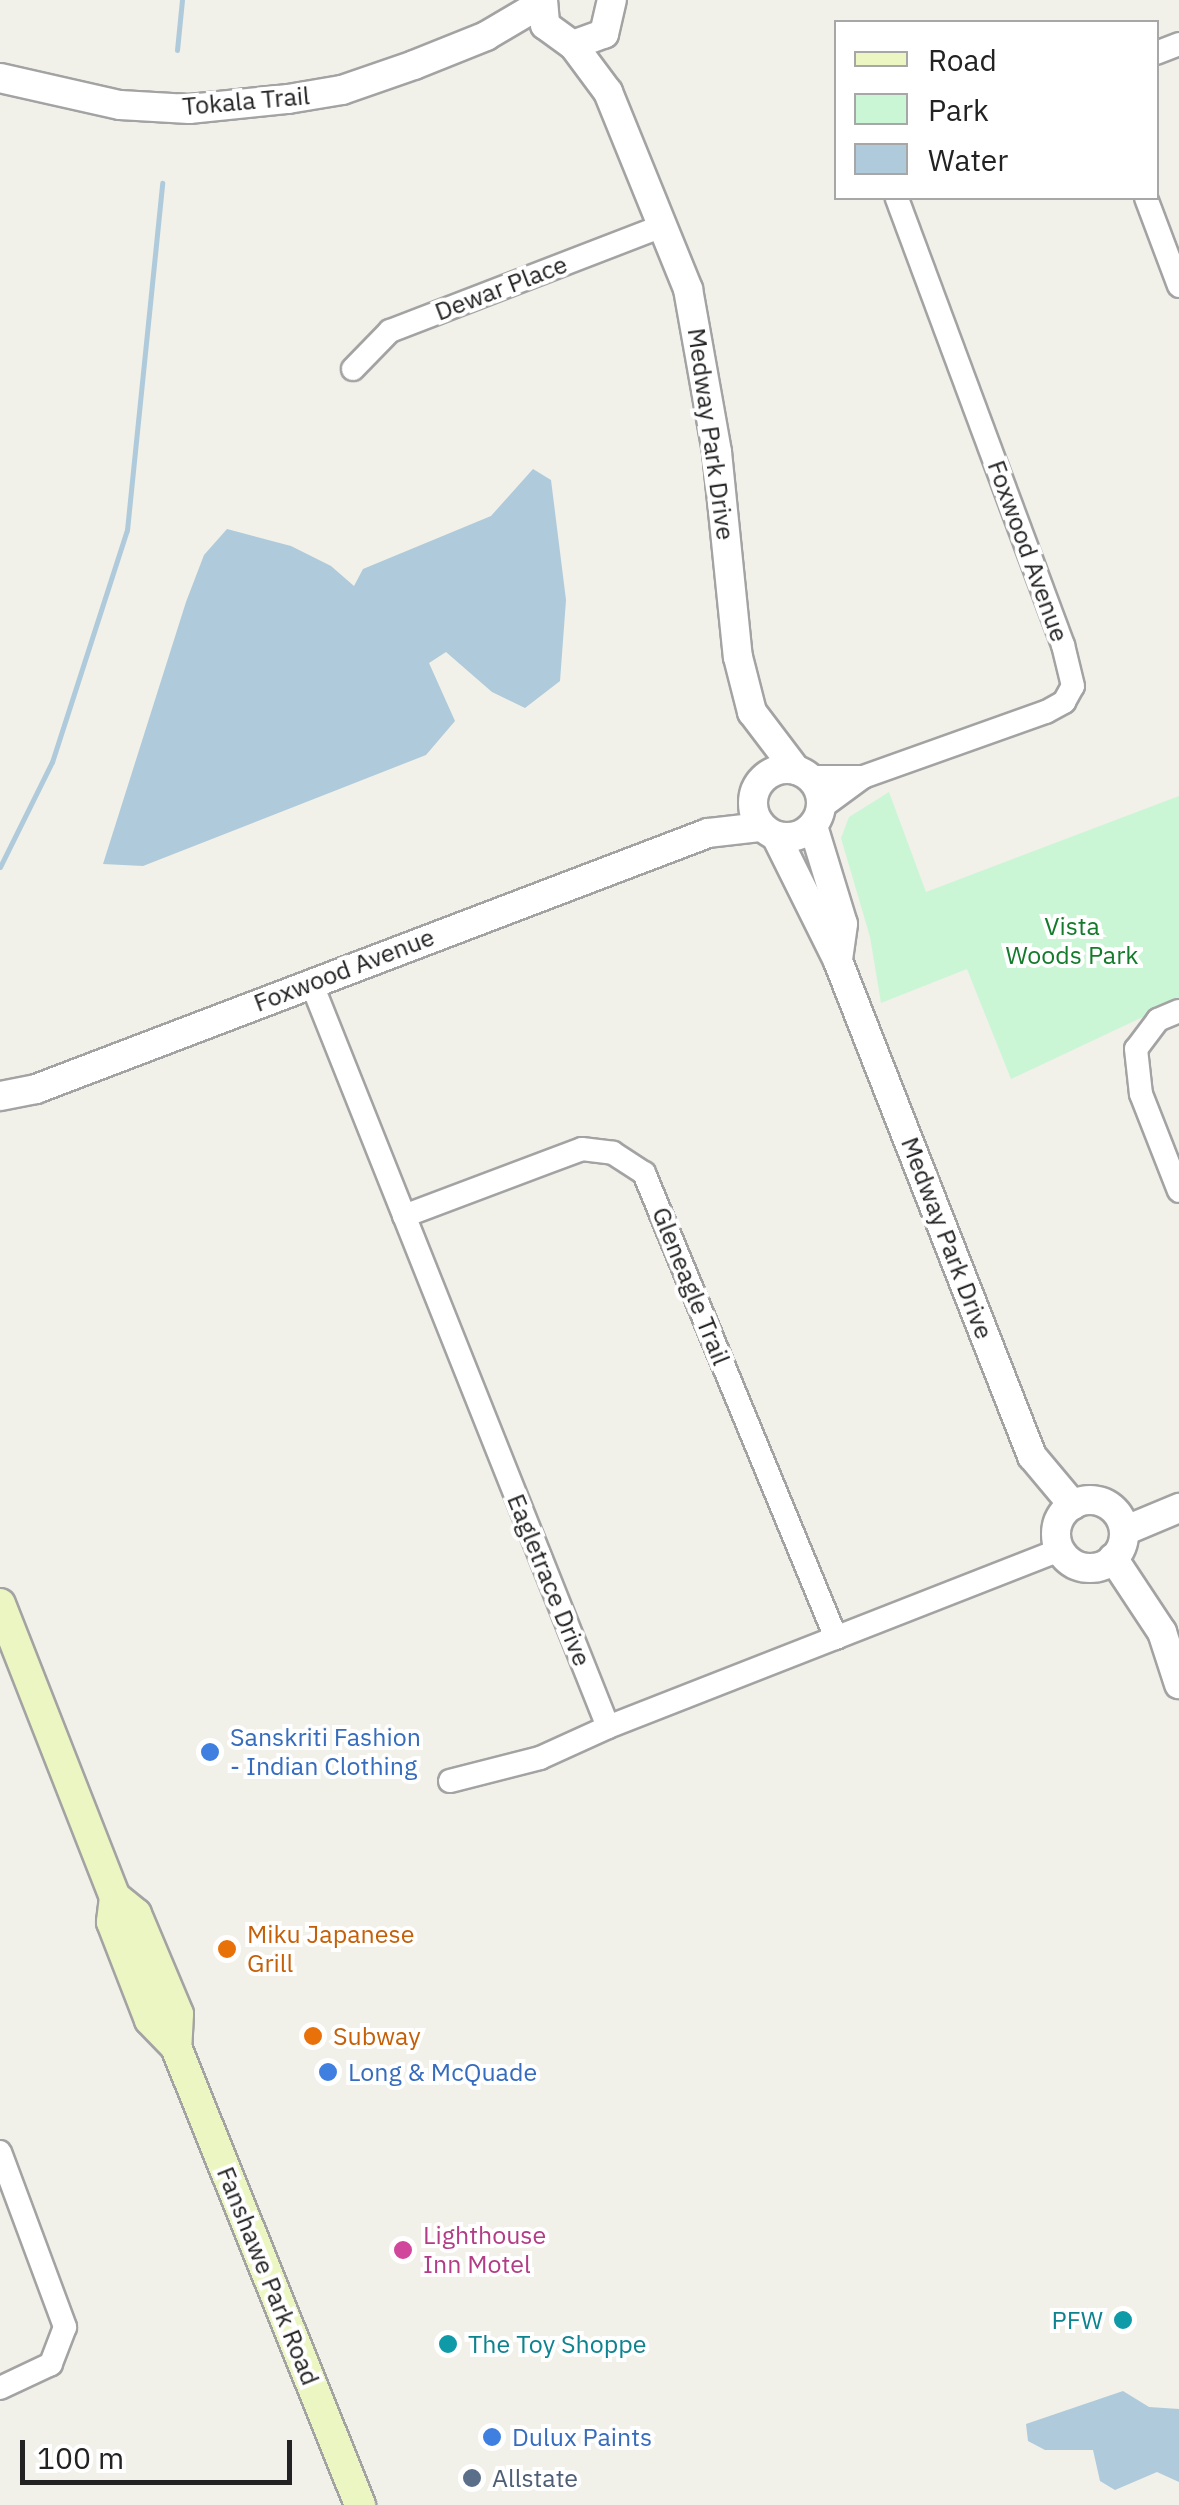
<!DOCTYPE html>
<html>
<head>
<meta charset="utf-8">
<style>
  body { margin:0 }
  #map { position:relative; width:1179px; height:2505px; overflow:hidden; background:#f1f0e9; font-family:"IBM Plex Sans",sans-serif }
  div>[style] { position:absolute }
  .park>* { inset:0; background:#cbf6d5 }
  .water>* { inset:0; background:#aecadb }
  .stream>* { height:5px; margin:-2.5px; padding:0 2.5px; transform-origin:2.5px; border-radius:2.5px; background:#aecadb }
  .roads { filter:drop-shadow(2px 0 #a3a3a3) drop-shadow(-2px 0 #a3a3a3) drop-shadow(0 2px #a3a3a3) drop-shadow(0 -2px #a3a3a3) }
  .minor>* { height:22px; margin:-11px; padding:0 11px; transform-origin:11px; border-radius:11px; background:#fff }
  .tertiary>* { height:28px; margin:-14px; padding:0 14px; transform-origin:14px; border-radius:14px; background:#fff }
  .tertiary>.ring { margin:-14px; padding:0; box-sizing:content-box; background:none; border:28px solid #fff; border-radius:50% }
  .secondary>* { height:30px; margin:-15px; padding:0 15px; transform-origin:15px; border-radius:15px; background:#ecf6c3 }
  .dots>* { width:28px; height:28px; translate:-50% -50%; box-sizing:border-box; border:5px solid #fff; border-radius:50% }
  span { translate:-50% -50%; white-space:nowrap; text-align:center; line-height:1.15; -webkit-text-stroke:8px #fff; paint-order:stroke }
  .street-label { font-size:25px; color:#222 }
  .park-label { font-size:25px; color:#157b2c }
  .shop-label { font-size:25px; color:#366cbe }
  .left { translate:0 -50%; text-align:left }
  .food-label { font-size:25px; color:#c56008 }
  .hotel-label { font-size:25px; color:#b23c85 }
  .culture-label { font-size:25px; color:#0d838f }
  .right { translate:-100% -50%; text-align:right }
  .service-label { font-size:25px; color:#4e5e75 }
  .legend { position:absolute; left:834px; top:20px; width:325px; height:180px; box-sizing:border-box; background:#fff; border:2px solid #a7a7a7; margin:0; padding:12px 18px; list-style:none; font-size:30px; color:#222 }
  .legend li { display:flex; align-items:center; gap:20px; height:50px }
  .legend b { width:50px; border:2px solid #a7a7a7 }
  .scale { position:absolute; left:20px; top:2440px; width:272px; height:45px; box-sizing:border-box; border:5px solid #222; border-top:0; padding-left:12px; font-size:30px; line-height:35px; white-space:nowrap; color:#222; -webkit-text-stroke:8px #fff; paint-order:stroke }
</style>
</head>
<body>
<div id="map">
  <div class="park">
    <i style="clip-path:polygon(889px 792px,926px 892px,1179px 796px,1179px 1000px,1011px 1079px,967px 969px,881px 1003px,870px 937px,841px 838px,849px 817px)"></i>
  </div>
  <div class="water">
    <i style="clip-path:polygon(533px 469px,551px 480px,566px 600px,560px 681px,525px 708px,492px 692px,446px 652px,429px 663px,455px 721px,426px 755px,143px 866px,103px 864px,186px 602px,204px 555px,227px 529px,291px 546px,331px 566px,354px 586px,363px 569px,491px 516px)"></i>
    <i style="clip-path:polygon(1123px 2391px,1149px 2407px,1179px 2409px,1179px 2482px,1157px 2472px,1115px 2490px,1100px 2481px,1093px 2450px,1045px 2450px,1028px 2441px,1026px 2424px)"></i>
  </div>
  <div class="stream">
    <i style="left:177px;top:50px;width:50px;rotate:-84.3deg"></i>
    <i style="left:0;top:867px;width:117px;rotate:-63.7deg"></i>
    <i style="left:52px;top:762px;width:244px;rotate:-72.1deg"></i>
    <i style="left:127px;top:530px;width:349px;rotate:-84.2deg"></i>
  </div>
  <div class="roads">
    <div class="minor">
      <i style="left:1156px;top:53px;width:25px;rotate:-21deg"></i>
      <i style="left:1146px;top:198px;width:94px;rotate:69.4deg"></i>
      <i style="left:353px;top:369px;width:53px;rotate:-45.8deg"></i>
      <i style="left:390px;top:331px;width:292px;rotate:-21.1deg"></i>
      <i style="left:809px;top:777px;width:54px"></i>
      <i style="left:821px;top:808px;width:52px;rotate:-36.4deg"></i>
      <i style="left:863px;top:777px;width:194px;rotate:-19.6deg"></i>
      <i style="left:1046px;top:712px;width:21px;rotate:-29deg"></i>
      <i style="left:1064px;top:702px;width:18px;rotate:-61deg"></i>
      <i style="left:1073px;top:686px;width:42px;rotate:-103.7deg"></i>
      <i style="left:1063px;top:645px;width:477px;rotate:-110.4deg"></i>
      <i style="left:311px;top:982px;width:802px;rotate:68.26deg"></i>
      <i style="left:608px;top:1727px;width:485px;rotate:-21.4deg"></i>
      <i style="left:1179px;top:1011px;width:23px;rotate:157deg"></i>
      <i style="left:1158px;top:1020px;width:36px;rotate:127deg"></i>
      <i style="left:1136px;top:1049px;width:45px;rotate:83.7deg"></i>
      <i style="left:1141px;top:1094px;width:104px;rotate:68.6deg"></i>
      <i style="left:404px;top:1216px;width:190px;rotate:-20.6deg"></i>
      <i style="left:582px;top:1149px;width:31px;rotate:7deg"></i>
      <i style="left:613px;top:1153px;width:37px;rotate:33deg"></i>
      <i style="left:644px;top:1173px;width:503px;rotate:67.56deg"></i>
      <i style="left:450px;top:1781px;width:93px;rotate:-14.3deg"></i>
      <i style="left:540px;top:1758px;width:75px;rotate:-24.5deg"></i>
      <i style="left:0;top:2152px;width:187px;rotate:69.6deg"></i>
      <i style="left:65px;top:2327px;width:40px;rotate:111deg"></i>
      <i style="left:51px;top:2364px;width:56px;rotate:154.8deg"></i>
    </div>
    <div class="tertiary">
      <i style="left:543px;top:0;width:25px;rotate:85deg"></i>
      <i style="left:545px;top:25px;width:34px;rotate:36deg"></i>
      <i style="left:573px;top:45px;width:33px;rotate:-20deg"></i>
      <i style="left:604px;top:34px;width:35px;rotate:-77deg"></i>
      <i style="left:573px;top:45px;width:59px;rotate:53.3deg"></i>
      <i style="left:608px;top:92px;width:213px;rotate:67.9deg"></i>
      <i style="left:688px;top:289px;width:166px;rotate:79.9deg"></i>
      <i style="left:717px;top:452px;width:206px;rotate:84.2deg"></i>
      <i style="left:738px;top:657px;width:57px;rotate:75.7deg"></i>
      <i style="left:752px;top:712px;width:73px;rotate:52.8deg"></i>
      <i style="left:0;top:78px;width:123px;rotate:12.7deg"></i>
      <i style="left:120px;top:105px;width:69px;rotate:3.3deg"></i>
      <i style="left:189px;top:109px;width:100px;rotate:-5.8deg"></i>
      <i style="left:288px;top:99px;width:55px;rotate:-9.5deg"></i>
      <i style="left:342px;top:90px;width:76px;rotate:-19.1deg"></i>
      <i style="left:414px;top:65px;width:78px;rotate:-21.9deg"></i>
      <i style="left:486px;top:36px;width:65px;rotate:-30.5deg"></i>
      <i class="ring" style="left:753px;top:769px;width:40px;height:40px"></i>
      <i style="left:813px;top:826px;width:102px;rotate:73deg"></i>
      <i style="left:843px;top:924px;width:37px;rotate:98deg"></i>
      <i style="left:776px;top:836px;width:140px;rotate:63.6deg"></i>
      <i style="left:838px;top:961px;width:532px;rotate:68.6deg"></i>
      <i style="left:1032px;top:1456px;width:64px;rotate:50.1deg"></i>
      <i style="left:0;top:1096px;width:37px;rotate:-11deg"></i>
      <i style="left:36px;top:1089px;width:719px;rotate:-20.85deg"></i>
      <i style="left:708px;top:833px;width:53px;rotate:-6.5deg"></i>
      <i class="ring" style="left:1056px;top:1500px;width:40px;height:40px"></i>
      <i style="left:1124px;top:1531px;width:60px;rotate:-22.7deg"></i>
      <i style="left:1113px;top:1558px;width:89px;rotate:56.5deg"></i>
      <i style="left:1162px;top:1632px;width:55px;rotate:71.9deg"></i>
    </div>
    <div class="secondary">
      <i style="left:0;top:1604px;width:315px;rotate:68.6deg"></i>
      <i style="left:115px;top:1897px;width:25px;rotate:97deg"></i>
      <i style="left:112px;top:1922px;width:105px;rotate:68.8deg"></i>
      <i style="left:150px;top:2020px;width:37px;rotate:46deg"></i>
      <i style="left:176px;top:2047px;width:494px;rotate:68.1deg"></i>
      <i style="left:115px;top:1897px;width:27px;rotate:39deg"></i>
      <i style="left:136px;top:1914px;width:108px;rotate:67.2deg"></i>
      <i style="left:178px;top:2014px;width:33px;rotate:93deg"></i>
    </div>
  </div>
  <div class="dots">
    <i style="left:210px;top:1752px;background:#3f7fe0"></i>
    <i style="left:227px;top:1949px;background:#e8710a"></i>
    <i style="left:313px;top:2036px;background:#e8710a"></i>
    <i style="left:328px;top:2072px;background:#3f7fe0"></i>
    <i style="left:403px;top:2250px;background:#d1479c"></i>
    <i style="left:1123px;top:2320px;background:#0f9aa8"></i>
    <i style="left:448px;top:2344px;background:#0f9aa8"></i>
    <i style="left:492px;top:2437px;background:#3f7fe0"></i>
    <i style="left:472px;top:2478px;background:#5c6f8a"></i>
  </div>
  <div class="street-label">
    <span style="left:246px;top:101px;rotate:-5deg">Tokala Trail</span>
    <span style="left:501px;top:288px;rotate:-21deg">Dewar Place</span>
    <span style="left:711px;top:434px;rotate:82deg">Medway Park Drive</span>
    <span style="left:1028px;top:551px;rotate:70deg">Foxwood Avenue</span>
    <span style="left:344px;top:970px;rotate:-21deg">Foxwood Avenue</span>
    <span style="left:947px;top:1238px;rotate:69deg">Medway Park Drive</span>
    <span style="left:691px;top:1286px;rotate:68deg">Gleneagle Trail</span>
    <span style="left:549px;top:1580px;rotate:68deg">Eagletrace Drive</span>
    <span style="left:268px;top:2276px;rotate:68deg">Fanshawe Park Road</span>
  </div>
  <div class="park-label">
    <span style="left:1072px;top:941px">Vista<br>Woods Park</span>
  </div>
  <div class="shop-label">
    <span class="left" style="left:230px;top:1752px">Sanskriti Fashion<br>- Indian Clothing</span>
    <span class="left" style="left:348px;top:2072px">Long &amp; McQuade</span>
    <span class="left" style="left:512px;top:2437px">Dulux Paints</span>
  </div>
  <div class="food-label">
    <span class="left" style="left:247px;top:1949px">Miku Japanese<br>Grill</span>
    <span class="left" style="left:333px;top:2036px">Subway</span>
  </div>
  <div class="hotel-label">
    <span class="left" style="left:423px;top:2250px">Lighthouse<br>Inn Motel</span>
  </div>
  <div class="culture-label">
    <span class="right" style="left:1103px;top:2320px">PFW</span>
    <span class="left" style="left:468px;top:2344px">The Toy Shoppe</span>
  </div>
  <div class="service-label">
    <span class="left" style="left:492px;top:2478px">Allstate</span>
  </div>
  <ul class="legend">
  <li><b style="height:12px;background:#ecf6c3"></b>Road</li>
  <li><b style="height:28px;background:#cbf6d5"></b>Park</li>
  <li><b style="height:28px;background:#aecadb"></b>Water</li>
  </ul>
  <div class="scale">100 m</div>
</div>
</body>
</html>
